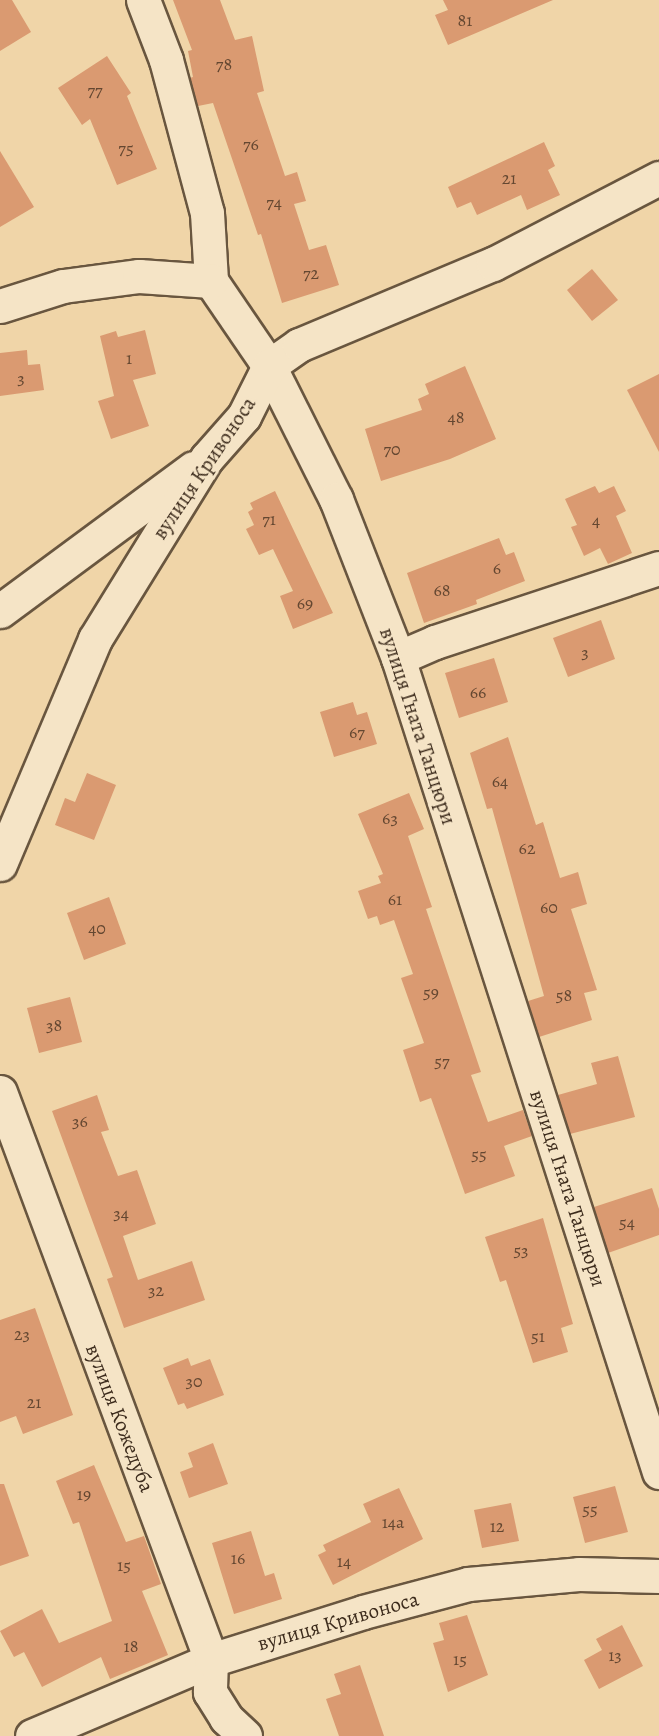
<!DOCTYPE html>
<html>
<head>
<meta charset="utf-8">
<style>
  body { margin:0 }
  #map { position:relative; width:659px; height:1736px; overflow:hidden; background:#f0d5a8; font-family:Alegreya,serif }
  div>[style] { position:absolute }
  .building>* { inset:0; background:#da9a71 }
  .roads { filter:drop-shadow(2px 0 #69563f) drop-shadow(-2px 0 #69563f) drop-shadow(0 2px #69563f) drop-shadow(0 -2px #69563f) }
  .minor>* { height:33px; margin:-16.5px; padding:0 16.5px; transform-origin:16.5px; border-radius:16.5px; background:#f5e4c6 }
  span { translate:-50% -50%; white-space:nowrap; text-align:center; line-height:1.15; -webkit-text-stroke:5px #f5e4c6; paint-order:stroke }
  .number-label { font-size:18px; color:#644731 }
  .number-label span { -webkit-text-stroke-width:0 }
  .street-label { font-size:21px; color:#3c2b1c }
</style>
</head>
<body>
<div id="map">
  <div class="building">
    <i style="clip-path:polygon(0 0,12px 0,31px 32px,0 51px)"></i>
    <i style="clip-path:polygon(173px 0,220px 0,235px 40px,252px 36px,264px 91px,257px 93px,285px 176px,297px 172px,306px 201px,294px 204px,309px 250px,326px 245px,339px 285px,282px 303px,261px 234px,258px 235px,213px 103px,198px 106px,190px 78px,193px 77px,188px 51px,192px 50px)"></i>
    <i style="clip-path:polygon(443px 0,553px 0,448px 45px,435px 15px,448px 10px)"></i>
    <i style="clip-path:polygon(107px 56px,131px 93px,127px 96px,157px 169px,117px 185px,90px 119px,82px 125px,58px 88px)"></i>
    <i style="clip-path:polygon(544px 142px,555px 166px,548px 170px,560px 195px,527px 210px,521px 195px,477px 215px,471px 202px,457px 208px,448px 187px)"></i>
    <i style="clip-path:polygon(0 151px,34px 207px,0 227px)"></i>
    <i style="clip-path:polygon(592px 269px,618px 300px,592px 321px,567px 290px)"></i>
    <i style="clip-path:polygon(145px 330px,156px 374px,133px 380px,149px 426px,111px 439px,98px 401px,114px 396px,100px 336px,116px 331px,118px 337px)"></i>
    <i style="clip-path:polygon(27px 350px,28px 365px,40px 364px,44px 390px,0 396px,0 353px)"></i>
    <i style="clip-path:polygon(465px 366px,496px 439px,450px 459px,381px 481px,365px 429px,422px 410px,418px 399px,429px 394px,425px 384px)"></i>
    <i style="clip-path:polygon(659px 374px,659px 452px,627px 390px)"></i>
    <i style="clip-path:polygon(595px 486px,599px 493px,614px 486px,626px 511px,616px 516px,632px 553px,608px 564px,600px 548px,584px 556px,571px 527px,577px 525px,565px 499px)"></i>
    <i style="clip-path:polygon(275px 491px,333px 613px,293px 629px,280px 596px,293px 591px,273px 549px,259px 555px,246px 529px,254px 525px,248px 512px,253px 509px,250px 503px)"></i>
    <i style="clip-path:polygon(499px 538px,506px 555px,514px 552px,525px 581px,476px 600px,477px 604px,424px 623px,407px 573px)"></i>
    <i style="clip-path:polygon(601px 620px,615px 659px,568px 677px,553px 638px)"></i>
    <i style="clip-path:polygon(494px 658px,508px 702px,459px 718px,445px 673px)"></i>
    <i style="clip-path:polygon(353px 702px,357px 715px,367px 712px,377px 744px,334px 757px,320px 712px)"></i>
    <i style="clip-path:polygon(508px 737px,536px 825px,543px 822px,560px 878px,578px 872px,587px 904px,571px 909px,597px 990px,584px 993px,592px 1020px,539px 1037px,528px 1001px,544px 996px,492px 808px,487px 809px,470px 753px)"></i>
    <i style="clip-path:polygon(87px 773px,116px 785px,94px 840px,55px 825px,65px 798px,75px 802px)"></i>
    <i style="clip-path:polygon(409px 793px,424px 829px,408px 836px,432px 907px,426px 909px,481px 1072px,471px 1075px,488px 1122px,523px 1110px,532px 1136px,504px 1146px,515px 1176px,465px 1194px,431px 1098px,420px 1102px,403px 1050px,424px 1043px,401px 978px,413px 974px,394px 920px,380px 925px,377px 916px,368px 919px,358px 891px,381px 883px,378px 876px,383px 874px,358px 814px)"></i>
    <i style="clip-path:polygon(109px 897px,126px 944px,84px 960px,67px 913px)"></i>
    <i style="clip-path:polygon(70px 997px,82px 1042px,39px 1053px,27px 1008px)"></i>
    <i style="clip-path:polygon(618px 1056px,635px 1117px,570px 1134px,558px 1095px,597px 1084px,591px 1063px)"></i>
    <i style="clip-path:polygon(97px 1095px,109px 1130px,101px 1132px,118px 1176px,137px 1170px,156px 1224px,123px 1236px,138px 1280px,192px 1261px,205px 1300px,124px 1328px,107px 1279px,113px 1277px,52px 1111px)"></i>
    <i style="clip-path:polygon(652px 1188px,659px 1209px,659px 1235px,608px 1253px,594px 1207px)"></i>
    <i style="clip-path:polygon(543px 1218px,573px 1324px,561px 1328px,568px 1352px,533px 1363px,506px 1280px,500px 1282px,485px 1237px)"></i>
    <i style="clip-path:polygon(35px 1308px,73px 1415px,23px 1434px,16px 1416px,0 1422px,0 1320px)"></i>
    <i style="clip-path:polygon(188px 1358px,191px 1366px,210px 1359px,224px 1395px,187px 1409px,184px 1403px,178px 1405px,163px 1368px)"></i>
    <i style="clip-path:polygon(213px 1443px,228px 1484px,189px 1498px,180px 1472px,193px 1467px,188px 1453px)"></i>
    <i style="clip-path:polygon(94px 1465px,126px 1542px,144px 1536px,161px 1584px,142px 1591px,168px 1655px,110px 1679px,101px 1657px,42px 1687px,24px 1652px,14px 1657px,0 1631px,42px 1609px,59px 1643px,112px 1621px,79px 1522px,73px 1524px,56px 1481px)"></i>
    <i style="clip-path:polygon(0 1484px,4px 1484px,29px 1556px,0 1566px)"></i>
    <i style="clip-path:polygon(615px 1486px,628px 1532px,585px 1543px,573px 1497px)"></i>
    <i style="clip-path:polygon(399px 1488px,423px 1539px,333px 1585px,318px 1555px,326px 1551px,323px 1545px,371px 1522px,363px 1504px)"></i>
    <i style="clip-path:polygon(511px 1503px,519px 1541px,482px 1548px,474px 1510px)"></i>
    <i style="clip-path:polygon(251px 1531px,265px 1576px,274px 1573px,282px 1599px,234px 1614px,212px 1543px)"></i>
    <i style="clip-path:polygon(467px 1615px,488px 1675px,448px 1692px,433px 1643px,444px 1640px,439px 1623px)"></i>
    <i style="clip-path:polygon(622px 1625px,643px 1666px,599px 1689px,584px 1660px,602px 1650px,596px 1639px)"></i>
    <i style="clip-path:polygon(360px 1665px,384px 1736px,339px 1736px,326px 1699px,341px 1694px,334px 1674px)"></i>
  </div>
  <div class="roads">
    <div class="minor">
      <i style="left:143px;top:0;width:64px;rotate:69deg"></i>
      <i style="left:166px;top:60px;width:158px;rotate:75deg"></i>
      <i style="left:207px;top:213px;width:68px;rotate:86.6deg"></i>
      <i style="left:211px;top:281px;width:103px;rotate:55.7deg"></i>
      <i style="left:269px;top:366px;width:149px;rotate:63.3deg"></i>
      <i style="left:336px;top:499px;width:171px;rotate:68.7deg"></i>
      <i style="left:398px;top:658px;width:855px;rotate:72.22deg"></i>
      <i style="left:0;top:306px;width:66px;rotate:-17.6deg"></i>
      <i style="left:63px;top:286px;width:77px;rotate:-7.5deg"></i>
      <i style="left:139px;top:276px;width:72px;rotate:4deg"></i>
      <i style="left:0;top:611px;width:240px;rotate:-36.5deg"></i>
      <i style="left:398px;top:658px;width:40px;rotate:-23.4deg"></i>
      <i style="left:435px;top:642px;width:236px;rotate:-18.3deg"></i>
      <i style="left:0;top:864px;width:244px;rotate:-67.1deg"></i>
      <i style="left:95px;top:639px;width:213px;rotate:-58.3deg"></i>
      <i style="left:207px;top:458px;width:56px;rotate:-48.6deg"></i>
      <i style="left:244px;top:416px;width:56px;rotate:-63.4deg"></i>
      <i style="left:269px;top:366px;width:37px;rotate:-35deg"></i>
      <i style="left:299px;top:345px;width:210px;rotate:-22.7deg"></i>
      <i style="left:493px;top:264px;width:187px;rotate:-27.4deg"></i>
      <i style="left:0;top:1092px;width:606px;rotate:69.62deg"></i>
      <i style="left:211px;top:1660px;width:32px;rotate:92deg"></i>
      <i style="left:210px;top:1692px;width:31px;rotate:58deg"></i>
      <i style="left:226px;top:1718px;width:26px;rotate:43deg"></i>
      <i style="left:32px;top:1736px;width:194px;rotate:-23deg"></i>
      <i style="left:211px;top:1660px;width:159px;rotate:-17.5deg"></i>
      <i style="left:363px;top:1612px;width:109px;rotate:-14.9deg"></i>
      <i style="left:468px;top:1584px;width:111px;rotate:-5.1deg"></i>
      <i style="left:579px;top:1574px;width:80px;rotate:1.4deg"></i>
    </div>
  </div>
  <div class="number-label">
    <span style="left:465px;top:20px">81</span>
    <span style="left:224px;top:64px">78</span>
    <span style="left:95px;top:90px">77</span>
    <span style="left:251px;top:144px">76</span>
    <span style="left:126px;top:148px">75</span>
    <span style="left:509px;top:178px">21</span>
    <span style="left:274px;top:202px">74</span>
    <span style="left:311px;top:273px">72</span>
    <span style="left:129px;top:358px">1</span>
    <span style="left:21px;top:378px">3</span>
    <span style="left:456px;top:417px">48</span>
    <span style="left:392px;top:449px">70</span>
    <span style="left:269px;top:519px">71</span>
    <span style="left:596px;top:520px">4</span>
    <span style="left:497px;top:568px">6</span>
    <span style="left:442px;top:590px">68</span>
    <span style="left:305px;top:603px">69</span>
    <span style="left:585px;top:652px">3</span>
    <span style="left:478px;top:692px">66</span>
    <span style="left:357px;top:732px">67</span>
    <span style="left:500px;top:781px">64</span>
    <span style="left:390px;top:818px">63</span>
    <span style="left:527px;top:848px">62</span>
    <span style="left:395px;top:899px">61</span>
    <span style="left:549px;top:907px">60</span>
    <span style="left:97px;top:928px">40</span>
    <span style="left:431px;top:992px">59</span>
    <span style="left:564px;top:995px">58</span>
    <span style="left:54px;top:1025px">38</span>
    <span style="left:442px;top:1061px">57</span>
    <span style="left:80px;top:1121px">36</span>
    <span style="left:479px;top:1154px">55</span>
    <span style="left:121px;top:1213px">34</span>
    <span style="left:627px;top:1222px">54</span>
    <span style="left:521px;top:1250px">53</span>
    <span style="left:156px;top:1290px">32</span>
    <span style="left:22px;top:1334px">23</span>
    <span style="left:538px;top:1336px">51</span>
    <span style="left:194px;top:1381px">30</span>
    <span style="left:34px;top:1402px">21</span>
    <span style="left:84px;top:1494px">19</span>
    <span style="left:590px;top:1509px">55</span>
    <span style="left:393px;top:1522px">14а</span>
    <span style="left:497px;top:1526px">12</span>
    <span style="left:238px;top:1558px">16</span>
    <span style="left:344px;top:1561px">14</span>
    <span style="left:124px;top:1565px">15</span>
    <span style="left:131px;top:1646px">18</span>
    <span style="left:615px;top:1655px">13</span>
    <span style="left:460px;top:1659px">15</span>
  </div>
  <div class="street-label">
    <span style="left:204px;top:468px;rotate:-56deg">вулиця Кривоноса</span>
    <span style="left:418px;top:726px;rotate:72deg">вулиця Гната Танцюри</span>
    <span style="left:568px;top:1188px;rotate:72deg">вулиця Гната Танцюри</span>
    <span style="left:120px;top:1418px;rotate:69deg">вулиця Кожедуба</span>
    <span style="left:338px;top:1621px;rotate:-16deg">вулиця Кривоноса</span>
  </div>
</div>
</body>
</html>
